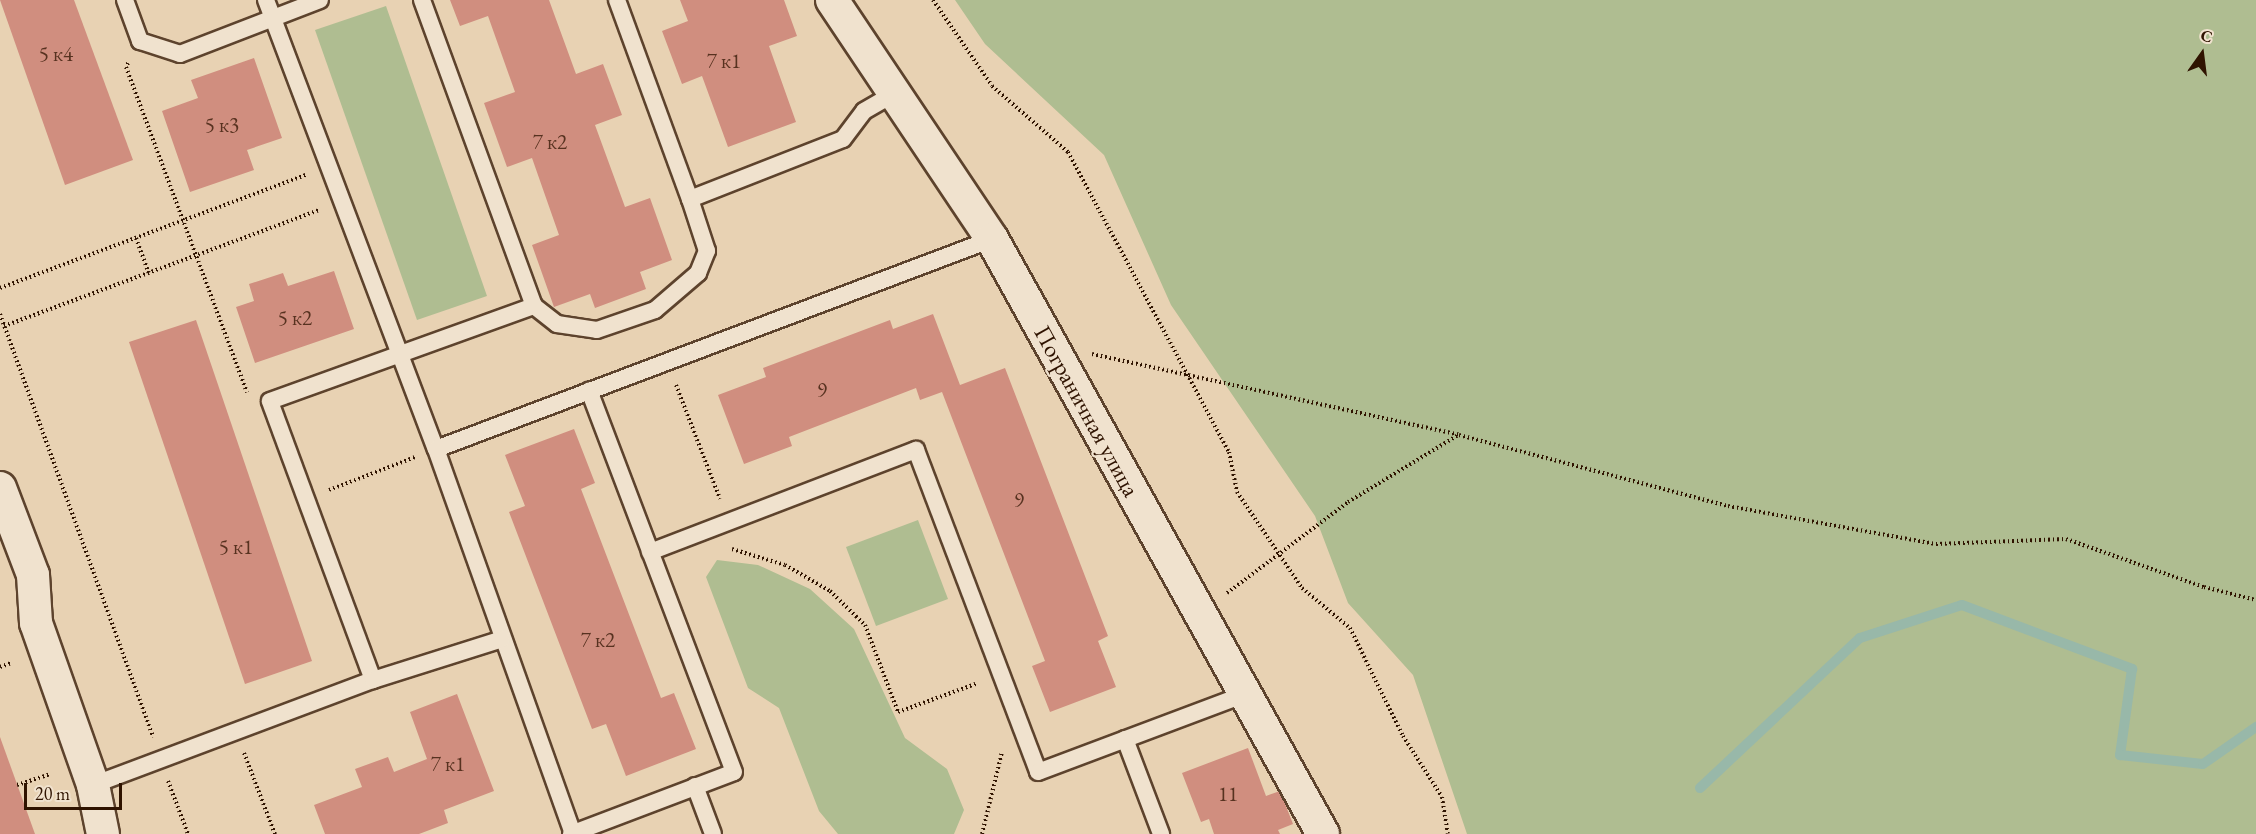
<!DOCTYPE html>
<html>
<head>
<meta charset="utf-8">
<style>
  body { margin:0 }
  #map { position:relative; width:2256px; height:834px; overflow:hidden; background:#e8d2b3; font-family:"EB Garamond",serif }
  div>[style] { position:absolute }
  .green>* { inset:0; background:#afbd91 }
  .stream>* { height:10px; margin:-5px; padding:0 5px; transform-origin:5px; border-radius:5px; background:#98b8a9 }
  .building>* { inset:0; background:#d08e7f }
  .path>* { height:4px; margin-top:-2px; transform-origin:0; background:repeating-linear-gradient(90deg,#2f1300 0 1.5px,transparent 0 4.5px) }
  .roads { filter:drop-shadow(2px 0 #5d432d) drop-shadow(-2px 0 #5d432d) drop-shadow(0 2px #5d432d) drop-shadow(0 -2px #5d432d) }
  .lane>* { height:16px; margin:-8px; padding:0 8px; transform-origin:8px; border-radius:8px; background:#f0e2ce }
  .street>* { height:32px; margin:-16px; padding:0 16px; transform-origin:16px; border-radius:16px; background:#f0e2ce }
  span { translate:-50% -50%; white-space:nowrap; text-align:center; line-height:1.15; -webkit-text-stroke:4.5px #f0e2ce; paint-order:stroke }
  .number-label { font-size:21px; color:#573220 }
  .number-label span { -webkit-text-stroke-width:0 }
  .street-label { font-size:24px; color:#2f1300 }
  .north { position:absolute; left:2172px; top:24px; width:60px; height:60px; -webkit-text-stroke:4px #f0e2ce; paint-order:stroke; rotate:14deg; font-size:16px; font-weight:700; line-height:24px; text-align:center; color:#2f1300 }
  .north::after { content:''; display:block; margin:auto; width:21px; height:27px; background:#2f1300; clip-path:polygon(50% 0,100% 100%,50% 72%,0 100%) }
  .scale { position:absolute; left:24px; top:783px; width:98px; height:27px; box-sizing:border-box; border:3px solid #2f1300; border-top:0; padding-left:8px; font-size:18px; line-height:21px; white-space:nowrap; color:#2f1300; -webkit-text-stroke:4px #f0e2ce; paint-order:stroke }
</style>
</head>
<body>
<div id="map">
  <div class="green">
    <i style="clip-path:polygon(955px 0,2256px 0,2256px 834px,1467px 834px,1413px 675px,1348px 603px,1315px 516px,1171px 305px,1104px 155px,985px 44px)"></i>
    <i style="clip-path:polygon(386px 6px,487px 296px,417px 320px,315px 30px)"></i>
    <i style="clip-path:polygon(918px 520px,948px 599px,876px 626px,846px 547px)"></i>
    <i style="clip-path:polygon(717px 560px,758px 565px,810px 589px,854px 629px,905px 738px,947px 769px,964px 810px,954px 834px,838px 834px,819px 811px,779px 708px,748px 688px,706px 577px)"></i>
  </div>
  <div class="stream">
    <i style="left:1700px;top:788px;width:219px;rotate:-43.2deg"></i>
    <i style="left:1860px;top:638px;width:107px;rotate:-17.9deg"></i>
    <i style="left:1962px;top:605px;width:182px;rotate:20.6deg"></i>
    <i style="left:2132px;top:669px;width:87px;rotate:97.9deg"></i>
    <i style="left:2120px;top:755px;width:83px;rotate:6.2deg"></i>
    <i style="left:2203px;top:764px;width:65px;rotate:-34.9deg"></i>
  </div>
  <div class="building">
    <i style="clip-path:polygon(0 0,74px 0,133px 160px,65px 185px)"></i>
    <i style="clip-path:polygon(450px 0,549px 0,576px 74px,603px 64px,622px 115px,595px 125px,625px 207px,650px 198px,672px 260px,640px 272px,646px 289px,595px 308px,590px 294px,554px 307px,532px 245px,559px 235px,532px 158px,507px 167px,484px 103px,515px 92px,488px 16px,460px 26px)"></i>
    <i style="clip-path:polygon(680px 0,784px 0,797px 36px,769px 46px,796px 122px,728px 147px,702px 76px,682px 84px,662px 31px,688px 21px)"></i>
    <i style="clip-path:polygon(254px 58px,282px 138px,247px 150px,254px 170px,190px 192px,162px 111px,198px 98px,191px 80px)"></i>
    <i style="clip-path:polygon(334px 271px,354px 329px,255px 363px,236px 307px,254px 301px,249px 284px,283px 273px,288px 286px)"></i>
    <i style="clip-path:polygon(933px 314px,960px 385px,1005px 368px,1108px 636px,1098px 641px,1116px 687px,1050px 712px,1032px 666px,1045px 661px,942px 392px,920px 400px,916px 388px,789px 437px,792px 446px,744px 464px,718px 395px,766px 377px,763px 368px,890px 320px,893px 329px)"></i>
    <i style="clip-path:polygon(196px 320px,312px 661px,245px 684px,129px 342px)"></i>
    <i style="clip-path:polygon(574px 429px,595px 483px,581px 489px,661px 698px,674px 693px,696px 749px,626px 776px,606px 724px,592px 729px,509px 512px,525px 506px,505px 455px)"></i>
    <i style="clip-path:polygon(457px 694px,494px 791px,444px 810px,448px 823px,419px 834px,325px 834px,314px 805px,362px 787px,355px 769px,388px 757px,394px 772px,427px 759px,410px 712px)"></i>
    <i style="clip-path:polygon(0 737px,35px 834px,0 834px)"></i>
    <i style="clip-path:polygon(1248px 748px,1266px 796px,1280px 791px,1293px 824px,1278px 830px,1280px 834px,1214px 834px,1209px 819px,1201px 822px,1182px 773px)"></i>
  </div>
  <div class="path">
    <i style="left:933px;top:0;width:104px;rotate:55.5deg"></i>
    <i style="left:992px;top:86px;width:101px;rotate:41deg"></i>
    <i style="left:1068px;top:152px;width:340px;rotate:61.8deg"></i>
    <i style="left:1229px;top:452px;width:41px;rotate:78.7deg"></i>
    <i style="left:1237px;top:492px;width:116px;rotate:55.9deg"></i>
    <i style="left:1302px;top:588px;width:62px;rotate:39.8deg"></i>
    <i style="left:1350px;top:628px;width:120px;rotate:63.9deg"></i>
    <i style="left:1403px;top:736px;width:72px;rotate:57.4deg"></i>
    <i style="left:1442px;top:797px;width:37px;rotate:81deg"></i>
    <i style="left:128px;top:63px;width:4px;rotate:117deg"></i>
    <i style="left:126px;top:67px;width:347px;rotate:69.6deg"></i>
    <i style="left:136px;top:238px;width:37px;rotate:70deg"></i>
    <i style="left:0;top:288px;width:326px;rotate:-20.3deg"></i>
    <i style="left:0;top:314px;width:450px;rotate:70.1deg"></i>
    <i style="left:4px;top:326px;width:336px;rotate:-20.2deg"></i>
    <i style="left:1092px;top:354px;width:376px;rotate:12.4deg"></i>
    <i style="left:1459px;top:435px;width:278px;rotate:14.8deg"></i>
    <i style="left:1728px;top:506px;width:211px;rotate:10.4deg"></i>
    <i style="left:1936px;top:544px;width:130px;rotate:-2.2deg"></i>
    <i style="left:2066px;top:539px;width:146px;rotate:19.2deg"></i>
    <i style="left:2204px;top:587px;width:54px;rotate:14deg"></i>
    <i style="left:676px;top:385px;width:122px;rotate:68.9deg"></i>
    <i style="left:329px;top:490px;width:92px;rotate:-21deg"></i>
    <i style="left:732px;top:549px;width:55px;rotate:16.8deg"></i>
    <i style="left:785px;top:565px;width:52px;rotate:30deg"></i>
    <i style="left:830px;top:591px;width:49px;rotate:44.2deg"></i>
    <i style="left:865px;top:625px;width:93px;rotate:69.2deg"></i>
    <i style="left:898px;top:712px;width:85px;rotate:-19.9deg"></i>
    <i style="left:1227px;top:593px;width:151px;rotate:-36.9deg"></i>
    <i style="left:1348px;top:502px;width:129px;rotate:-31.3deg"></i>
    <i style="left:0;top:667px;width:12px;rotate:-20deg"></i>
    <i style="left:244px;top:753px;width:87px;rotate:69.1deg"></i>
    <i style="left:168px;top:781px;width:57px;rotate:69.3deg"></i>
    <i style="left:17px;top:785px;width:35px;rotate:-18deg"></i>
    <i style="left:982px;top:834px;width:84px;rotate:-76.3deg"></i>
  </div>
  <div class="roads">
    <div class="lane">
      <i style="left:125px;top:0;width:44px;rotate:69.9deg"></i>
      <i style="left:140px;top:41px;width:42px;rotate:18deg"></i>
      <i style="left:180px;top:54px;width:150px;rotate:-21.1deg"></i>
      <i style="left:266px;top:0;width:480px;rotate:69.3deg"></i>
      <i style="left:436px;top:449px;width:408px;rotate:70.4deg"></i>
      <i style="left:422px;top:0;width:326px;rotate:69.9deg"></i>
      <i style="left:617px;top:0;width:212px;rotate:69.9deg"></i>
      <i style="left:436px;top:449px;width:594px;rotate:-20.69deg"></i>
      <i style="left:650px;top:552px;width:285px;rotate:-21deg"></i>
      <i style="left:916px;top:450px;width:344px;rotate:69.2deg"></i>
      <i style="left:1038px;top:772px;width:221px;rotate:-20.6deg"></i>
      <i style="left:373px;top:680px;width:297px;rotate:-110.3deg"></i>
      <i style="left:270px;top:401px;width:281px;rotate:-19.8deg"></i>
      <i style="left:534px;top:306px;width:29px;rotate:38deg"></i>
      <i style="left:557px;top:324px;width:40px;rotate:8.5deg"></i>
      <i style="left:597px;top:330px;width:61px;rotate:-19deg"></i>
      <i style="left:655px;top:310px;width:57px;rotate:-40.7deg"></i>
      <i style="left:698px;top:273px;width:24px;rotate:-68deg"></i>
      <i style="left:707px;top:251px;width:55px;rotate:-108.1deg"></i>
      <i style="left:690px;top:199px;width:164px;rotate:-21.4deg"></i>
      <i style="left:843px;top:139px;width:35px;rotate:-53deg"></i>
      <i style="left:864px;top:111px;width:36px;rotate:-30deg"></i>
      <i style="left:1125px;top:739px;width:102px;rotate:69.2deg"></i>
      <i style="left:93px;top:785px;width:299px;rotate:-20.6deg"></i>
      <i style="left:373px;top:680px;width:135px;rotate:-17.6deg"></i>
      <i style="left:695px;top:786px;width:51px;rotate:69.4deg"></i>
      <i style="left:571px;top:834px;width:174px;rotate:-20.8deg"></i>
      <i style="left:734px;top:772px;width:408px;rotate:-110.8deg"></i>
    </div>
    <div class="street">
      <i style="left:832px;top:0;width:288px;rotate:56.2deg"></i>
      <i style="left:992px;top:239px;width:681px;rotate:60.91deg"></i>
      <i style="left:0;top:488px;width:93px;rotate:69.2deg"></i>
      <i style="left:33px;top:575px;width:48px;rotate:86.4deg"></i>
      <i style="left:36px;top:623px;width:172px;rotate:70.6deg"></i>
      <i style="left:93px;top:785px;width:50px;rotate:78.5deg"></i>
    </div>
  </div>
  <div class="number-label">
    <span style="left:56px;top:54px">5 к4</span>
    <span style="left:724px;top:61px">7 к1</span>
    <span style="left:222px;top:125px">5 к3</span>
    <span style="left:550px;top:142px">7 к2</span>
    <span style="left:295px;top:318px">5 к2</span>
    <span style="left:822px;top:390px">9</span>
    <span style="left:1019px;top:500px">9</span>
    <span style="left:236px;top:547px">5 к1</span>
    <span style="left:598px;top:640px">7 к2</span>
    <span style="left:448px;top:764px">7 к1</span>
    <span style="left:1228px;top:794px">11</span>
  </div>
  <div class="street-label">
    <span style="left:1087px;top:411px;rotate:61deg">Пограничная улица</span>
  </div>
  <div class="north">С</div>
  <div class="scale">20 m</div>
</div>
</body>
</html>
